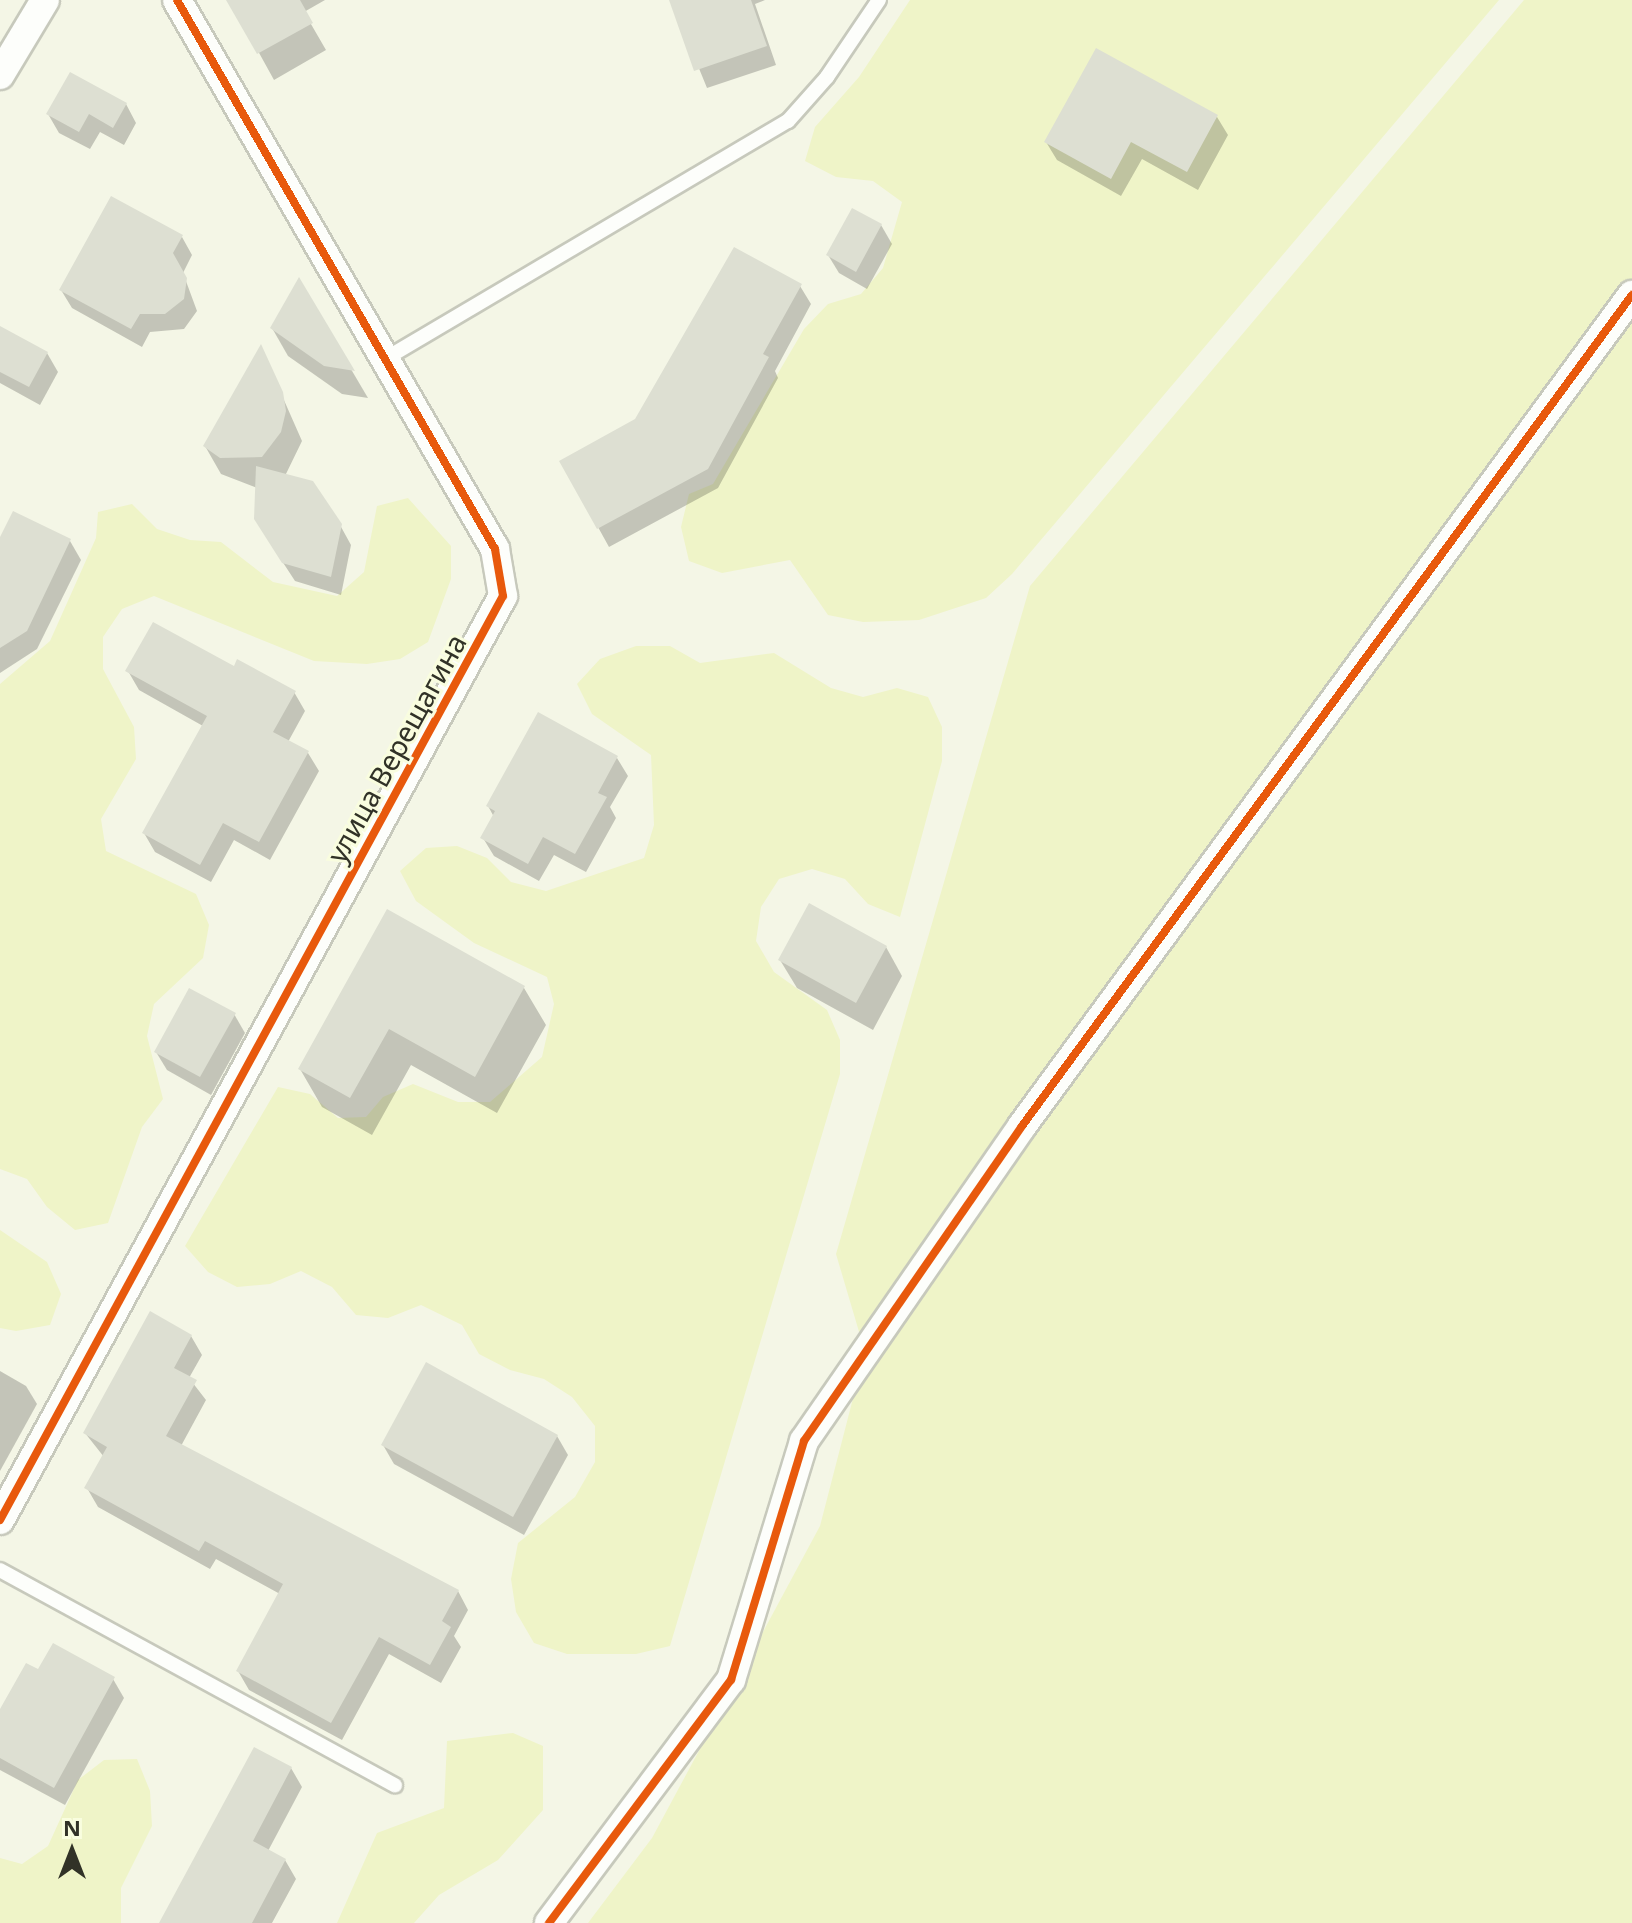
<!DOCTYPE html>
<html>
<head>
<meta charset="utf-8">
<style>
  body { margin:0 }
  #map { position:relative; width:1632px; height:1923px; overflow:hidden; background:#f4f6e6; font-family:"Noto Sans",sans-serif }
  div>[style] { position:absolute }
  .green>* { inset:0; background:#eff4c8 }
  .shadow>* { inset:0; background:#0003 }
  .building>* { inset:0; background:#dddfd2 }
  .roads { filter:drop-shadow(2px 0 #c7c9bc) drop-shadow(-2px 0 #c7c9bc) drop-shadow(0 2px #c7c9bc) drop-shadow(0 -2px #c7c9bc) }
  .lane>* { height:14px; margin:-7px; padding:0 7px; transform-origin:7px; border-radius:7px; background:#fdfefb }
  .street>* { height:28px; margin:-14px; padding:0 14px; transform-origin:14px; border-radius:14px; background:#fdfefb }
  .cycleway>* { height:8px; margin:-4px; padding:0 4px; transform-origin:4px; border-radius:4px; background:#e8590c }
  span { translate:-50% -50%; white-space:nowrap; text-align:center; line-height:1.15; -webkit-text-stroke:6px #f9fddf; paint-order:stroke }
  .street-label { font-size:28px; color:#313227 }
  .north { position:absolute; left:32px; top:1811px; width:80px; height:80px; -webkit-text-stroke:6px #f9fddf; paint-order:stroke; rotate:0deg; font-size:22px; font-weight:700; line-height:32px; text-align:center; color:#313227 }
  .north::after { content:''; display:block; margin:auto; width:28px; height:36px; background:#313227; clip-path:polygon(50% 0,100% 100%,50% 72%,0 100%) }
</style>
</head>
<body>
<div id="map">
  <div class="green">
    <i style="clip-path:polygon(910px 0,1499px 0,1012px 574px,986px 598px,919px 620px,863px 622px,828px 615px,790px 560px,722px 573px,689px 561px,681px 527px,689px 494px,713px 484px,804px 329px,828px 304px,861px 294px,883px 268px,902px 202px,873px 181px,836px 177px,805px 161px,815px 127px,859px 77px)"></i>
    <i style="clip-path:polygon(1524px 0,1632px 0,1632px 1923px,588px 1923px,652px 1838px,820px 1526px,865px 1352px,836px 1254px,1030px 586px)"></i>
    <i style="clip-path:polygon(408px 498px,451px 546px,451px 579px,428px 642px,400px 659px,367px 664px,314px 661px,154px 596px,122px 609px,103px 637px,103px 669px,134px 727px,136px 759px,101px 819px,106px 851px,196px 894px,209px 925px,203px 958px,154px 1004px,147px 1036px,163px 1099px,142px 1127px,108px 1223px,75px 1230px,47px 1207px,27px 1179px,0 1169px,0 684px,50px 641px,96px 538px,98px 512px,132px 504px,157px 529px,190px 540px,221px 542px,273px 582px,337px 596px,364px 572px,377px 506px)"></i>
    <i style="clip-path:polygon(636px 646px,670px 646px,700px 663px,774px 653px,831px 688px,863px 697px,897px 688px,928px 697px,942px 727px,942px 761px,900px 917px,868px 904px,845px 879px,812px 869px,779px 879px,761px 907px,756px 941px,774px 972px,827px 1010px,840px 1040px,840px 1074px,670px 1646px,636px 1654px,567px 1654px,534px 1643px,516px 1612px,511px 1579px,518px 1543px,575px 1497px,595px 1462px,595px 1426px,572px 1397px,544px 1379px,510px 1370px,479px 1354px,462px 1325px,421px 1305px,388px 1318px,356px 1315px,332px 1287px,301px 1271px,270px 1284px,237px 1287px,208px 1272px,185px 1246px,278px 1087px,310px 1094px,338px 1118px,366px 1117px,383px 1097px,413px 1084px,458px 1102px,490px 1102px,542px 1057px,554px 1004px,547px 977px,474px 943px,416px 901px,400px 871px,426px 848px,457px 846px,487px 858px,511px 882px,546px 891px,644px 858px,654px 825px,651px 755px,592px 714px,577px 684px,600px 659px)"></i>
    <i style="clip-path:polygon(0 1230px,47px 1262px,61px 1294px,50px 1325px,16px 1331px,0 1328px)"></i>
    <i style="clip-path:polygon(513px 1733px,543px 1746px,543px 1810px,498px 1860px,439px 1895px,414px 1923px,337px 1923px,377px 1833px,444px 1808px,447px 1741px)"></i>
    <i style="clip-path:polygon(137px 1759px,150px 1791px,152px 1826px,121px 1888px,121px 1923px,0 1923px,0 1858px,22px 1864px,48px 1846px,78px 1780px,104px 1760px)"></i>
  </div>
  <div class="shadow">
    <i style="clip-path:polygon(230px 0,325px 0,304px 12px,326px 50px,274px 80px)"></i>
    <i style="clip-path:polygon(671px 0,765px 0,755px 4px,776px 65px,707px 88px)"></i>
    <i style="clip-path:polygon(126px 104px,136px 123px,124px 145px,100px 132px,90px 149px,59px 133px,48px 114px)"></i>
    <i style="clip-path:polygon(1217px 117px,1228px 135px,1198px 190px,1142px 159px,1121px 196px,1057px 160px,1046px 142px)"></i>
    <i style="clip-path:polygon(881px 225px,892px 244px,867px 289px,839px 273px,828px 255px)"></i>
    <i style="clip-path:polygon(182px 237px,192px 255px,183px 273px,197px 311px,184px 329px,150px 332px,142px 347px,72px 308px,61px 290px)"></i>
    <i style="clip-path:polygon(299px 281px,368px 398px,342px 394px,288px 356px,272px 328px)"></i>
    <i style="clip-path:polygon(800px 286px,811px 304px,775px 371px,778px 378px,718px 488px,609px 547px,562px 462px,637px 421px)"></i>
    <i style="clip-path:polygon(0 328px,47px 353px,58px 372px,40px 405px,0 383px)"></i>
    <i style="clip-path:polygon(261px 348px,302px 441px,285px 476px,340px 525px,351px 545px,341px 595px,295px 581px,267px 538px,257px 488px,221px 474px,205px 446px)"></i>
    <i style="clip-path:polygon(0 541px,70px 541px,81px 560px,37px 649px,0 673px)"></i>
    <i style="clip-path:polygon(128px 671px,294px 692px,305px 711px,288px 742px,308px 753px,319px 771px,270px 860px,234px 840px,211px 882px,155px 852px,144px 833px,203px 726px,139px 690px)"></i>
    <i style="clip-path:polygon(617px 758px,628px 776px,610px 807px,616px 818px,586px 872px,554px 855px,539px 881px,494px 856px,483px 838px,494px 817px,488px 806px)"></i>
    <i style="clip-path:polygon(388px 912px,524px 988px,546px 1025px,497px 1113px,411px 1065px,372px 1135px,322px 1107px,300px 1069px)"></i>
    <i style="clip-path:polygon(886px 947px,902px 976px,873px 1030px,797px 988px,780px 960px)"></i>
    <i style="clip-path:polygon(234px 1014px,245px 1033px,211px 1095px,167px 1070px,156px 1052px)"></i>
    <i style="clip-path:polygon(191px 1336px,202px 1355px,189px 1378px,206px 1400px,181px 1446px,458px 1591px,468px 1610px,454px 1636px,461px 1647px,441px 1683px,389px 1654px,342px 1740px,249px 1690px,238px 1671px,280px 1594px,216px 1559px,210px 1569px,98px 1507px,87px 1488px,104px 1457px,85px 1433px)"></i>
    <i style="clip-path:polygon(0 1371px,26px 1386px,37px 1404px,0 1471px)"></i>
    <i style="clip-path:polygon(557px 1436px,568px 1455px,524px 1535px,394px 1464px,383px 1445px)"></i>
    <i style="clip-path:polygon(39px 1672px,113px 1679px,124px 1698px,65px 1805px,0 1770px,0 1714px)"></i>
    <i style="clip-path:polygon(291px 1768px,302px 1787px,268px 1851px,285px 1860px,296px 1879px,272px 1923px,165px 1923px)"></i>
  </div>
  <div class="building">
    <i style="clip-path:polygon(226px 0,300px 0,313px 23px,257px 54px)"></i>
    <i style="clip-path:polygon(669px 0,751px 0,767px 46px,694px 71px)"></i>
    <i style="clip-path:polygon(1096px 48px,1218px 115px,1187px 172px,1131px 142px,1111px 179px,1044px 142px)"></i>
    <i style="clip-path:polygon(70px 72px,127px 103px,113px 128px,89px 114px,79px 132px,46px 114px)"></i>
    <i style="clip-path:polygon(111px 196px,183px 235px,173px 253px,187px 278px,184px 299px,165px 314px,140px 314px,131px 329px,59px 290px)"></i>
    <i style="clip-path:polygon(852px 208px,882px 224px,856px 272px,826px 255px)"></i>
    <i style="clip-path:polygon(734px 247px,802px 284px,763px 354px,769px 357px,708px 469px,597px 529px,559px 461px,635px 419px)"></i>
    <i style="clip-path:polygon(299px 277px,355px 371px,324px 366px,270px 328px)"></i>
    <i style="clip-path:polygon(0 326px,48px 352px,29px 387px,0 372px)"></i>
    <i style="clip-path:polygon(261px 344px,283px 392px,286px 411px,281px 432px,262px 457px,220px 458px,203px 446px)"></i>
    <i style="clip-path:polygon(256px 466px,313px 481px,342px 524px,331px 577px,282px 563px,254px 519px)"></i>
    <i style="clip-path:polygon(13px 511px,71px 539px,27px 631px,0 648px,0 537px)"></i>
    <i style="clip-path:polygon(153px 622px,234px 666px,237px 659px,296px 691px,273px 732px,309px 751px,259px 842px,223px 823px,200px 865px,142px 833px,207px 716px,125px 671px)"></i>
    <i style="clip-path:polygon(538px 712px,618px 756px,598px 793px,607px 797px,575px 854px,543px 837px,528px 864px,480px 838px,495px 811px,486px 806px)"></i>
    <i style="clip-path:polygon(809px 903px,887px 946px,856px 1003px,778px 960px)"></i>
    <i style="clip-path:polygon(387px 909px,525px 986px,475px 1077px,389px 1029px,350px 1098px,298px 1069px)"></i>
    <i style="clip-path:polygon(189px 988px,236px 1013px,200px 1077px,154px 1052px)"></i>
    <i style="clip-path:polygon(150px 1311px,192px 1335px,174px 1368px,197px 1380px,166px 1436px,459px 1590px,442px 1621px,451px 1627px,430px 1665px,379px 1637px,331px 1723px,236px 1671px,283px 1584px,205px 1541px,199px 1551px,84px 1488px,107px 1447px,83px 1433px)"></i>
    <i style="clip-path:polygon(426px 1362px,558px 1435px,513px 1517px,381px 1445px)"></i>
    <i style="clip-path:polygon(53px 1643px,115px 1677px,54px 1788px,0 1758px,0 1709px,26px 1663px,38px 1669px)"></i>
    <i style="clip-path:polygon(254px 1747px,292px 1767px,253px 1841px,286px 1859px,252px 1923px,159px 1923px)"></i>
  </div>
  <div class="roads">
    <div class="lane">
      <i style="left:385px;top:359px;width:468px;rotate:-30.6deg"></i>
      <i style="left:788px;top:121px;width:59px;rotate:-48.4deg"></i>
      <i style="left:827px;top:77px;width:93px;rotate:-56deg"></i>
      <i style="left:0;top:1570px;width:450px;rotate:28.6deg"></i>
    </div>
    <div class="street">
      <i style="left:0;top:75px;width:87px;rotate:-59deg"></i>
      <i style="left:0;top:1520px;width:1052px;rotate:-61.44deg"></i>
      <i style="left:503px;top:596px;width:48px;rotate:-99.7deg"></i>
      <i style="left:495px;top:549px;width:634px;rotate:-120.08deg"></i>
      <i style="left:549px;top:1923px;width:304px;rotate:-53.2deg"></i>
      <i style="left:731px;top:1680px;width:250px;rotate:-73deg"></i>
      <i style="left:804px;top:1441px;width:383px;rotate:-55.3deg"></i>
      <i style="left:1022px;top:1126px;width:1031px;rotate:-53.72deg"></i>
    </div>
  </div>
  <div class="cycleway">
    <i style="left:0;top:1520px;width:1052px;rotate:-61.44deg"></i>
    <i style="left:503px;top:596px;width:48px;rotate:-99.7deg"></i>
    <i style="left:495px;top:549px;width:634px;rotate:-120.08deg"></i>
    <i style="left:549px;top:1923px;width:304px;rotate:-53.2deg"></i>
    <i style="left:731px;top:1680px;width:250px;rotate:-73deg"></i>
    <i style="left:804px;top:1441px;width:383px;rotate:-55.3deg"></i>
    <i style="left:1022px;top:1126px;width:1031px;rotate:-53.72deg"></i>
  </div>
  <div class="street-label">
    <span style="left:396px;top:748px;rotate:-61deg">улица Верещагина</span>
  </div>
  <div class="north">N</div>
</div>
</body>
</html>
